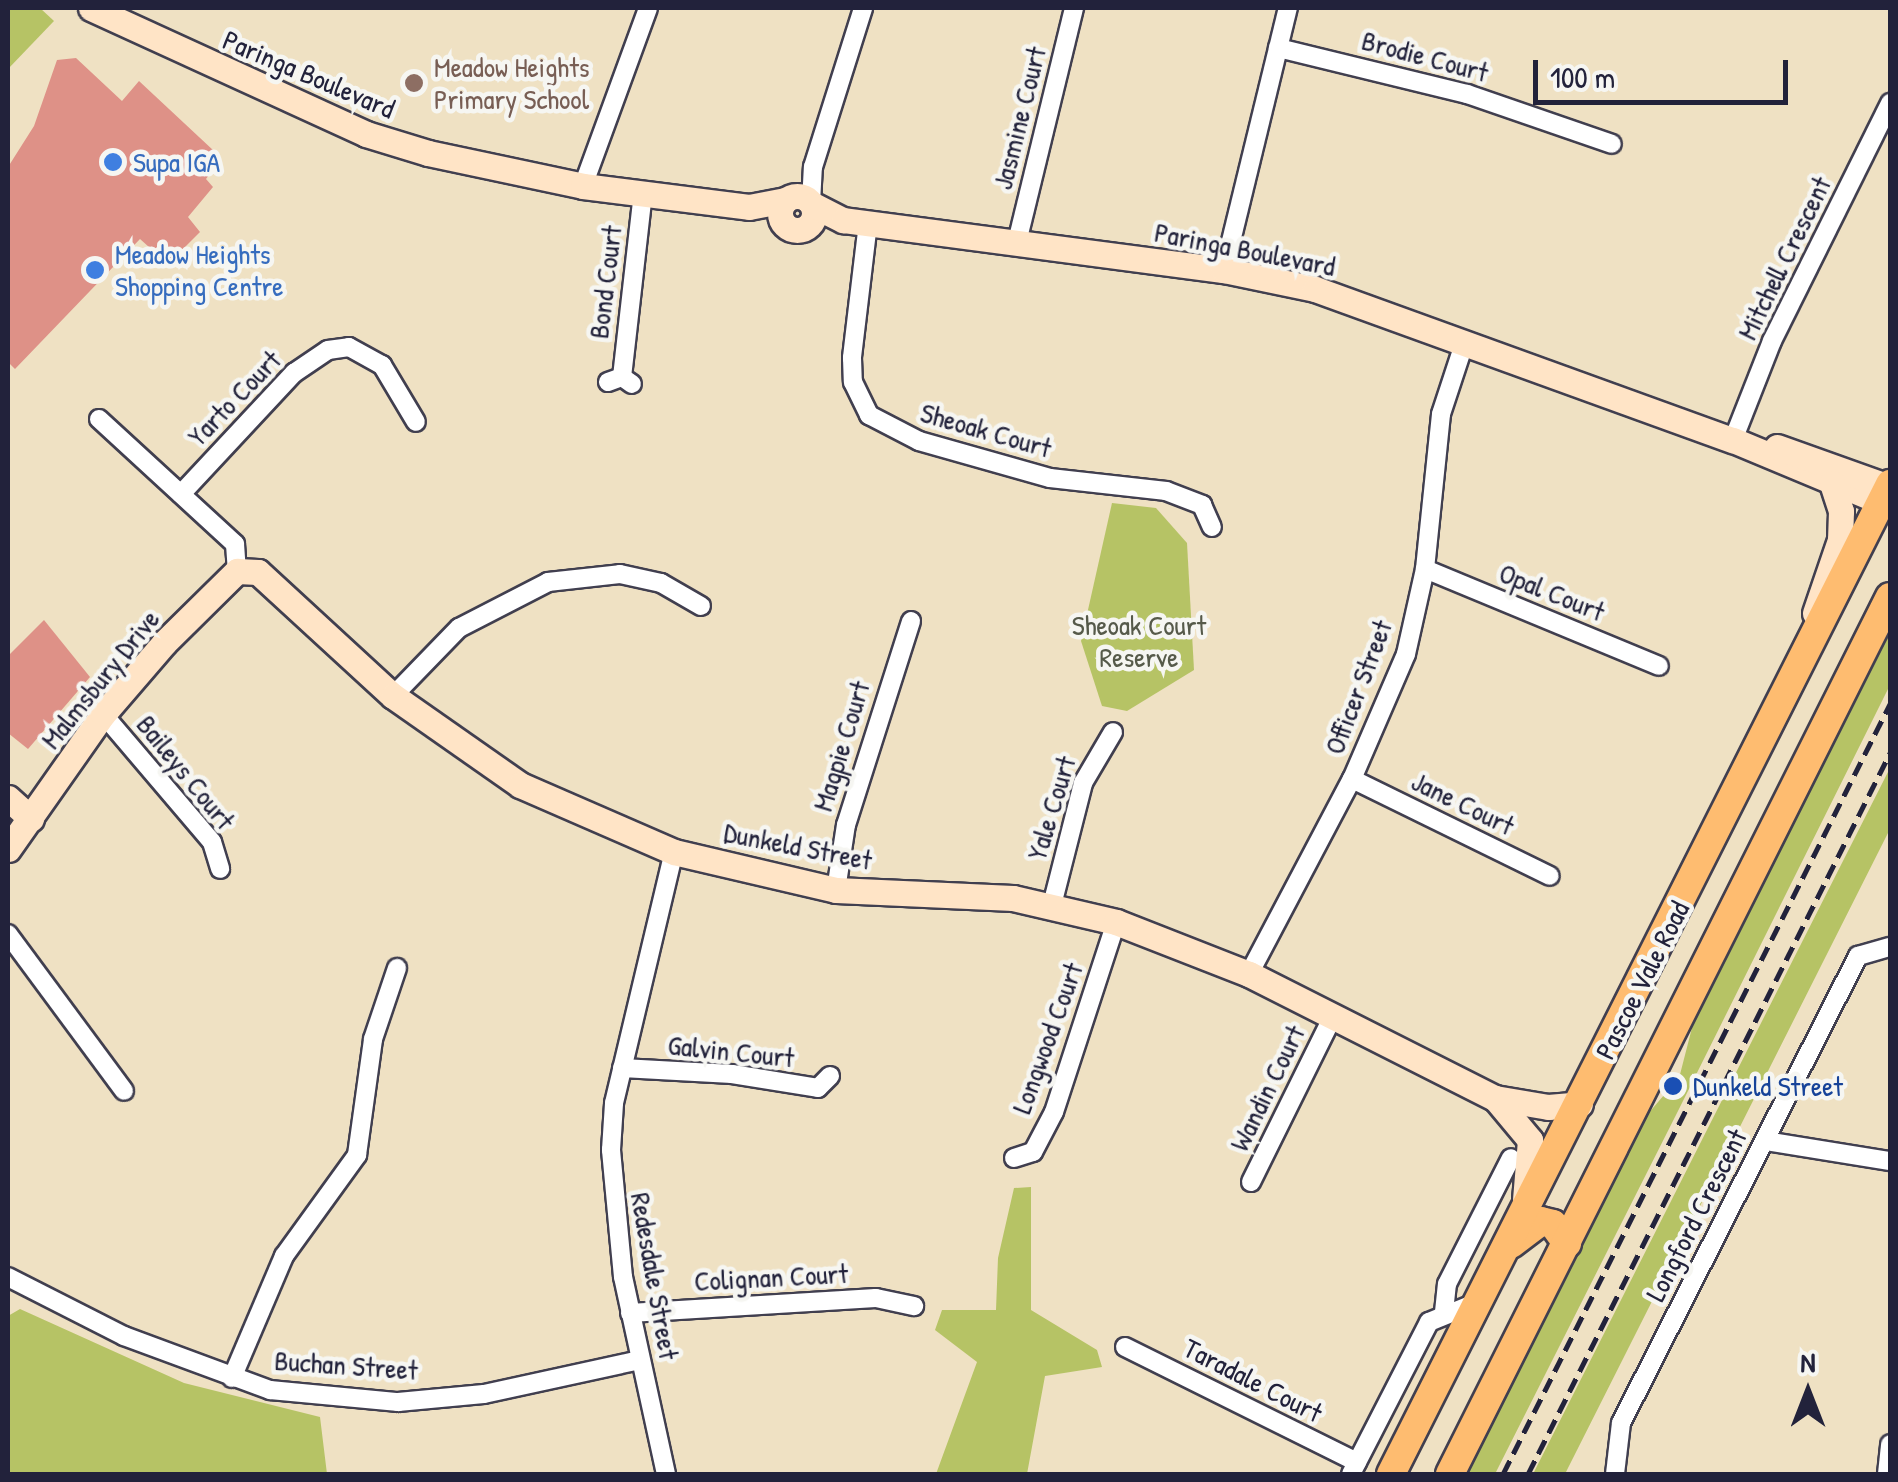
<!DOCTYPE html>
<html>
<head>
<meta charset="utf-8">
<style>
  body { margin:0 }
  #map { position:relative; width:1898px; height:1482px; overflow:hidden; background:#efe1c3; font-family:"Patrick Hand",sans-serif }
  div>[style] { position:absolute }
  .green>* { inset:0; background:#b6c365 }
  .building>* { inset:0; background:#de9187 }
  .roads { filter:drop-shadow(2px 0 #413f4f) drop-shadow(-2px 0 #413f4f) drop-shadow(0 2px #413f4f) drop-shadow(0 -2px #413f4f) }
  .street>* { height:18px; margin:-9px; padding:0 9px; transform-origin:9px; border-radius:9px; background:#fff }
  .secondary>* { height:25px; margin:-12.5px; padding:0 12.5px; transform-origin:12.5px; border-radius:12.5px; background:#ffe4c6 }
  .secondary>.ring { margin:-12.5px; padding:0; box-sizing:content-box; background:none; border:25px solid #ffe4c6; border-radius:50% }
  .primary>* { height:28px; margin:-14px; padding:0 14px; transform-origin:14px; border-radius:14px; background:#febc70 }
  .rail>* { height:5px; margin-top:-2.5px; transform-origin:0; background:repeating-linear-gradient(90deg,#22223b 0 15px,transparent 0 23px) }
  .dots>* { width:28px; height:28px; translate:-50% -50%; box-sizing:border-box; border:5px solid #f6f6f2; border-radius:50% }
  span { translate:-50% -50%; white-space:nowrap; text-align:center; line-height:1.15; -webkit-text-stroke:9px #f6f6f2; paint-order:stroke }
  .street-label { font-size:28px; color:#22223b }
  .education-label { font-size:28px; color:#785e54 }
  .left { translate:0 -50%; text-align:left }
  .shop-label { font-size:28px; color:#366cbe }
  .park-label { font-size:28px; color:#565a4a }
  .transit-label { font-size:28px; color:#164399 }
  .frame { position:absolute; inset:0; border:10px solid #22223b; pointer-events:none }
  .north { position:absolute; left:1758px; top:1342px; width:100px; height:100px; -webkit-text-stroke:8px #f6f6f2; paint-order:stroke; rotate:0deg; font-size:28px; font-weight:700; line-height:40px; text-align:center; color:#22223b }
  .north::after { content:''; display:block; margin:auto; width:35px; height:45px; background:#22223b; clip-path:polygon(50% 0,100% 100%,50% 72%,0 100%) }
  .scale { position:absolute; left:1533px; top:60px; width:255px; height:45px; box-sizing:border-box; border:5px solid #22223b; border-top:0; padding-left:12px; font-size:30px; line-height:35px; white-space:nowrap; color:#22223b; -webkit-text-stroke:8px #f6f6f2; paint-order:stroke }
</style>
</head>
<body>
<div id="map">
  <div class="green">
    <i style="clip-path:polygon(8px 8px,40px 8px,54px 21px,8px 69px)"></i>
    <i style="clip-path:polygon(1112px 503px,1156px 508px,1187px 543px,1194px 670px,1127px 711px,1102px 706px,1081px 641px)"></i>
    <i style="clip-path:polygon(1890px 628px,1890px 685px,1679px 1109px,1495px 1474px,1466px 1474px,1641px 1122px,1670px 1088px,1676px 1090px,1694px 1020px)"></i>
    <i style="clip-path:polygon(1890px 768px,1890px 829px,1568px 1468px,1565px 1474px,1533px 1474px)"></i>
    <i style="clip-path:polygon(1031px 1187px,1031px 1310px,1097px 1350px,1102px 1367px,1045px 1376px,1027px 1474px,936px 1474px,977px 1362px,935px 1330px,942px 1310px,996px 1310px,998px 1258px,1014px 1188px)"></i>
    <i style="clip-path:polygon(20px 1309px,184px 1383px,320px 1417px,327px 1474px,8px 1474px,8px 1316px)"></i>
  </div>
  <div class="building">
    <i style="clip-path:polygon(76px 58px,122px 101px,139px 81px,214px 151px,215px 167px,206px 179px,213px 187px,188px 217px,200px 232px,168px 264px,140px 239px,15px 369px,8px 362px,8px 167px,34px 126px,57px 60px)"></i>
    <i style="clip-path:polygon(44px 620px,90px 677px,28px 749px,8px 733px,8px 656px)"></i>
  </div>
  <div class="roads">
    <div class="street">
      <i style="left:1278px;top:48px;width:195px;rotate:13.7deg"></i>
      <i style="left:1467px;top:94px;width:153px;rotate:19deg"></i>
      <i style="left:583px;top:186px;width:189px;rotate:-69.9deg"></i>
      <i style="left:811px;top:203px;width:36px;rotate:-87deg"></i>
      <i style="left:813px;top:167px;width:167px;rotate:-72.5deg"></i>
      <i style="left:868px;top:223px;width:136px;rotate:96.8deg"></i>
      <i style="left:852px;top:358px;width:24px;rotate:88deg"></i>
      <i style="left:853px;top:382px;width:37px;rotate:64deg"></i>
      <i style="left:869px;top:415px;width:56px;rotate:27.5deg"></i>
      <i style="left:919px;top:441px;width:136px;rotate:15.8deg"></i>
      <i style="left:1050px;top:478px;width:117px;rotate:6.4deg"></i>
      <i style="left:1166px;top:491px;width:39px;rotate:21deg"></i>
      <i style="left:1202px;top:505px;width:24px;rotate:66deg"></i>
      <i style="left:1017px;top:242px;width:241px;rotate:-76.3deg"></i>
      <i style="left:1224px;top:270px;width:270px;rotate:-76.3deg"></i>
      <i style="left:622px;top:377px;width:184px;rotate:-83.5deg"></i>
      <i style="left:608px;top:382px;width:15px;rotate:-20deg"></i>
      <i style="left:622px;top:377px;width:12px;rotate:35deg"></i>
      <i style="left:99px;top:419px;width:185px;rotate:42.6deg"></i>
      <i style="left:235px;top:544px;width:27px;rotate:86deg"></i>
      <i style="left:1733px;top:440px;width:106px;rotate:-68.5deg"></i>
      <i style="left:1772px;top:341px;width:266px;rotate:-63.6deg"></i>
      <i style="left:181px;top:494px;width:166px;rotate:-47deg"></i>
      <i style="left:294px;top:373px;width:41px;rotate:-34.1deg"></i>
      <i style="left:328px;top:350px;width:21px;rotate:-8deg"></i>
      <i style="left:349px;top:347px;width:38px;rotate:29deg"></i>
      <i style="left:382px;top:365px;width:66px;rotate:59.2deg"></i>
      <i style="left:1425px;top:569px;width:253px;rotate:22.5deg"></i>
      <i style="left:393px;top:696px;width:95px;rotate:-45.9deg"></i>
      <i style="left:459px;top:628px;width:100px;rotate:-27.3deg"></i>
      <i style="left:548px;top:582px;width:72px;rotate:-6.3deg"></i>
      <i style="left:620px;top:574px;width:42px;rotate:12.4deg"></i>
      <i style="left:661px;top:583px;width:46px;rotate:29.9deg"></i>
      <i style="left:103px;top:714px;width:168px;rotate:49.6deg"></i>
      <i style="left:212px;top:842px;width:28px;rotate:73deg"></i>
      <i style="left:1352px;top:779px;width:220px;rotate:26.1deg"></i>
      <i style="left:836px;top:890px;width:66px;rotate:-81.3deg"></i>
      <i style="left:846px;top:825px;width:214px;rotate:-72.3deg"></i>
      <i style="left:1052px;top:905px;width:126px;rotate:-75.7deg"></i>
      <i style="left:1083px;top:783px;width:59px;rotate:-59.5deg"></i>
      <i style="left:8px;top:934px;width:195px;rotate:53.5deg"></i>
      <i style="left:1249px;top:974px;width:221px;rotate:-62.2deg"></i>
      <i style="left:1352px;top:779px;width:136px;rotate:-66.6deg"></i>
      <i style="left:1406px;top:654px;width:87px;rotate:-77.4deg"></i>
      <i style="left:1425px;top:569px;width:156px;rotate:-84.1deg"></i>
      <i style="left:1441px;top:414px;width:77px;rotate:-71.8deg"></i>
      <i style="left:622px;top:1068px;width:110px;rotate:3.1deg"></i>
      <i style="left:732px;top:1074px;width:87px;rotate:9.2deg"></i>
      <i style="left:818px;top:1088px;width:17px;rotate:-45deg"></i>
      <i style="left:1766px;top:1141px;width:126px;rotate:9.2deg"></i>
      <i style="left:1014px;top:1158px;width:20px;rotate:-18deg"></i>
      <i style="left:1033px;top:1152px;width:45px;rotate:-62.3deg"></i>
      <i style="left:1054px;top:1112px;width:200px;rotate:-71.9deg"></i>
      <i style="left:1251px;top:1182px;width:183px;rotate:-63.7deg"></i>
      <i style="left:8px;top:1277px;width:130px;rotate:27deg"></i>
      <i style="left:124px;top:1336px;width:156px;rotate:20.3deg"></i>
      <i style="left:270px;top:1390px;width:129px;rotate:5.4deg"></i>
      <i style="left:398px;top:1402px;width:86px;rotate:-5.3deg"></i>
      <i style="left:484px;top:1394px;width:160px;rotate:-12.3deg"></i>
      <i style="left:1444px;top:1312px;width:28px;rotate:-84deg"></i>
      <i style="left:1447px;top:1284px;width:141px;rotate:-63.1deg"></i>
      <i style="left:630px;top:1313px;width:246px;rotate:-3.5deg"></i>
      <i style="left:876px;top:1298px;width:39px;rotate:12deg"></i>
      <i style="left:1125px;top:1347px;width:259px;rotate:26.4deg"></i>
      <i style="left:232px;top:1378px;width:133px;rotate:-66.9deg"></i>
      <i style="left:284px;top:1256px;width:125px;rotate:-54.1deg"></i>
      <i style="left:357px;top:1155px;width:117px;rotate:-82.1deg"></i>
      <i style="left:373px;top:1039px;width:75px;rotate:-71.3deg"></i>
      <i style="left:666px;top:1474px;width:202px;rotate:-102.3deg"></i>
      <i style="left:623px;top:1277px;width:128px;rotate:-95.4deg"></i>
      <i style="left:611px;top:1150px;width:47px;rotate:-86.3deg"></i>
      <i style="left:614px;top:1103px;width:258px;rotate:-76.6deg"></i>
      <i style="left:1351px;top:1474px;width:171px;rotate:-62.8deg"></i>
      <i style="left:1429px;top:1322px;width:53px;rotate:-22.2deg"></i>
      <i style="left:1615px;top:1474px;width:51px;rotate:-83.3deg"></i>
      <i style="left:1621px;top:1423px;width:524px;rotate:-63.09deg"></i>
      <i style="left:1858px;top:956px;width:33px;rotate:-16deg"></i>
      <i style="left:1887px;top:1474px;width:30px;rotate:-84deg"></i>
    </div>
    <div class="secondary">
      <i style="left:91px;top:8px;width:302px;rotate:24.6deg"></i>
      <i style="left:366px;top:134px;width:65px;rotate:17deg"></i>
      <i style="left:428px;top:153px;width:158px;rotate:12deg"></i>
      <i style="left:583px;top:186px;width:167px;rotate:7.2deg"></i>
      <i style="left:749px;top:207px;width:37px;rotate:-11deg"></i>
      <i class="ring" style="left:780px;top:196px;width:9px;height:9px"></i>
      <i style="left:813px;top:205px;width:34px;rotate:27deg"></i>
      <i style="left:843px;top:220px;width:384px;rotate:7.5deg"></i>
      <i style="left:1224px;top:270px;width:93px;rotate:11.8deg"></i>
      <i style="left:1315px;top:289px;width:444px;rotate:19.9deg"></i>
      <i style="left:1733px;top:440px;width:161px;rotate:22.6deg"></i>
      <i style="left:1777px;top:447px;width:119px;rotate:19.7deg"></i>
      <i style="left:1815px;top:613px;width:77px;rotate:-71.1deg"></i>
      <i style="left:1840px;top:540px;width:29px;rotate:-88deg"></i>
      <i style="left:1841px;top:511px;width:29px;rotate:-108deg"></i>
      <i style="left:8px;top:798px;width:31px;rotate:42deg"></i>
      <i style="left:8px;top:849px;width:165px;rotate:-54.9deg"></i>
      <i style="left:103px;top:714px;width:94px;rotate:-49.3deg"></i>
      <i style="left:164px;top:643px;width:103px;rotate:-44.6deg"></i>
      <i style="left:237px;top:571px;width:21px;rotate:3deg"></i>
      <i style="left:258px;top:572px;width:183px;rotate:42.6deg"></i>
      <i style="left:393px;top:696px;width:155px;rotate:35deg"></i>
      <i style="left:520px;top:785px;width:168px;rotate:23.5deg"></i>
      <i style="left:674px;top:852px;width:166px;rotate:13.2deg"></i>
      <i style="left:836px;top:890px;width:177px;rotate:2.6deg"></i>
      <i style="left:1013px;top:898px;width:106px;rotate:13.1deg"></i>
      <i style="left:1116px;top:922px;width:143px;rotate:21.4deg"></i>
      <i style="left:1249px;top:974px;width:275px;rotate:26.8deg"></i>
      <i style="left:1495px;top:1098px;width:54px;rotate:9.6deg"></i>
      <i style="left:1548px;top:1107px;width:32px;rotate:-5deg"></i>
      <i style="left:1495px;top:1098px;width:55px;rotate:50.2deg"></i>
      <i style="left:1530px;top:1140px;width:59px;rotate:94.8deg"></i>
    </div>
    <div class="primary">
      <i style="left:1511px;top:1244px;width:38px;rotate:-37deg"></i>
      <i style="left:1541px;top:1221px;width:12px;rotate:14deg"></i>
      <i style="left:1553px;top:1224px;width:24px;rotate:54deg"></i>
      <i style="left:1391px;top:1474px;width:1109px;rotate:-63.25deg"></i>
      <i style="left:1450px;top:1474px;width:981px;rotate:-63.36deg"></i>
    </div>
  </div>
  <div class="rail">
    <i style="left:1503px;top:1474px;width:862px;rotate:-63.32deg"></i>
    <i style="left:1528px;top:1474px;width:807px;rotate:-63.34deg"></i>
  </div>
  <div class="dots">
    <i style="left:414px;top:83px;background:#8d6e63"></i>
    <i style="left:113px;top:162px;background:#3f7fe0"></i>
    <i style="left:95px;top:270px;background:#3f7fe0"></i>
    <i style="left:1673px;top:1086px;background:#1a4fb4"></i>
  </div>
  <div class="street-label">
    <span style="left:1425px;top:56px;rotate:15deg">Brodie Court</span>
    <span style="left:309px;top:74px;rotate:23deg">Paringa Boulevard</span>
    <span style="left:1019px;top:118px;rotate:-76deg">Jasmine Court</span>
    <span style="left:1245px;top:249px;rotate:11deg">Paringa Boulevard</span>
    <span style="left:1784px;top:258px;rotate:-64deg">Mitchell Crescent</span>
    <span style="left:605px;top:282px;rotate:-83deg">Bond Court</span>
    <span style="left:234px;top:398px;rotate:-46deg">Yarto Court</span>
    <span style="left:986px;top:430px;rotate:16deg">Sheoak Court</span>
    <span style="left:1552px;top:592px;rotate:22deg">Opal Court</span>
    <span style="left:100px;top:679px;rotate:-51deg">Malmsbury Drive</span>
    <span style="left:1358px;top:687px;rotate:-69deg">Officer Street</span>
    <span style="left:841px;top:746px;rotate:-73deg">Magpie Court</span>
    <span style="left:186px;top:772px;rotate:51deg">Baileys Court</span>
    <span style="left:1463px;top:803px;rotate:26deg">Jane Court</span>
    <span style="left:1051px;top:808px;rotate:-73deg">Yale Court</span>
    <span style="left:798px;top:846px;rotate:11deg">Dunkeld Street</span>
    <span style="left:1642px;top:980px;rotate:-63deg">Pascoe Vale Road</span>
    <span style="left:1047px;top:1038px;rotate:-70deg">Longwood Court</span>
    <span style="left:731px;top:1051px;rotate:6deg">Galvin Court</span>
    <span style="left:1267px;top:1088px;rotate:-64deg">Wandin Court</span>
    <span style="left:1696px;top:1215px;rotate:-63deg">Longford Crescent</span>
    <span style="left:655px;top:1276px;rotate:80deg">Redesdale Street</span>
    <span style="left:771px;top:1277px;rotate:-3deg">Colignan Court</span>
    <span style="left:346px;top:1365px;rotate:4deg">Buchan Street</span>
    <span style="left:1253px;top:1380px;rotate:27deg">Taradale Court</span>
  </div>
  <div class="education-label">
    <span class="left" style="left:434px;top:83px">Meadow Heights<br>Primary School</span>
  </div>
  <div class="shop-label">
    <span class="left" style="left:133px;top:162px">Supa IGA</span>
    <span class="left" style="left:115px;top:270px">Meadow Heights<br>Shopping Centre</span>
  </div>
  <div class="park-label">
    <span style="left:1139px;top:641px">Sheoak Court<br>Reserve</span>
  </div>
  <div class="transit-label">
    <span class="left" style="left:1693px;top:1086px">Dunkeld Street</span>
  </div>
  <div class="frame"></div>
  <div class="north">N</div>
  <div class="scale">100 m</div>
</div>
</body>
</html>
